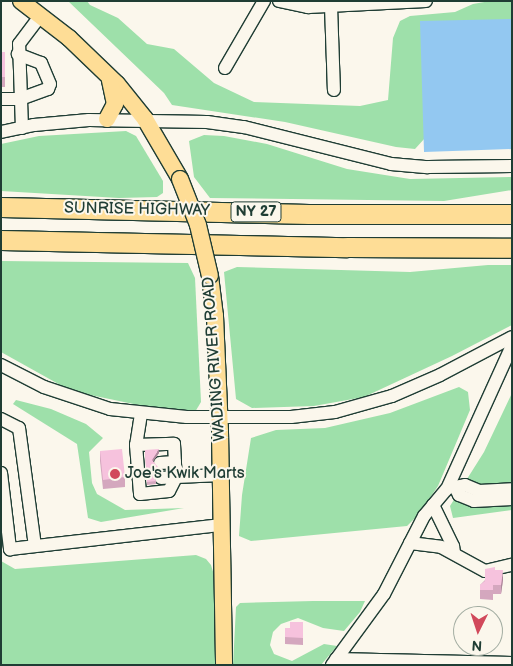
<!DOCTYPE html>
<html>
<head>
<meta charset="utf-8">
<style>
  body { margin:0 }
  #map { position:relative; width:513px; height:666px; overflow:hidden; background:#fbf7ec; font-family:"Balsamiq Sans",sans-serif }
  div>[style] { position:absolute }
  .green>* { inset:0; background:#9ee0aa }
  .water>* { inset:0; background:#93c8f1 }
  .roads { filter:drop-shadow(1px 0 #1f3d34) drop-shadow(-1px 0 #1f3d34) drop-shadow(0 1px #1f3d34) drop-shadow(0 -1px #1f3d34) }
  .minor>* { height:12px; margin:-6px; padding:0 6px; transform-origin:6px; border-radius:6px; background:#fbf7ec }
  .major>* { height:16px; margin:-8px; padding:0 8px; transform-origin:8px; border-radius:8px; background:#fedd96 }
  .highway>* { height:19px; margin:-9.5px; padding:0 9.5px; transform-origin:9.5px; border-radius:9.5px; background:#fedd96 }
  .bridges { filter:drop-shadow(1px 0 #1f3d34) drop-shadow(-1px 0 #1f3d34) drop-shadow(0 1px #1f3d34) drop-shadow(0 -1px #1f3d34) }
  .major-bridge>* { height:16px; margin:-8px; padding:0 8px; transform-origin:8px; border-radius:8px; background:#fedd96 }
  .wall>* { inset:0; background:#d4a7be }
  .shaded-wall>* { inset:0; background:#ac889b }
  .building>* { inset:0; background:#f6c2dd }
  .dots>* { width:14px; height:14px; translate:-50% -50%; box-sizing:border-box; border:2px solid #fbf7ec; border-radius:50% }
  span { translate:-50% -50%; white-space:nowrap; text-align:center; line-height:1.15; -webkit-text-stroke:4px #fbf7ec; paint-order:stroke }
  .shield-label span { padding:1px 4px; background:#fbf7ec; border:1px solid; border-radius:4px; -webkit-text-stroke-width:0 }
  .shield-label { font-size:15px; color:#1f3d34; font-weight:700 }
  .street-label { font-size:16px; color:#1f3d34 }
  .poi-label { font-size:16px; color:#1f3d34 }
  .left { translate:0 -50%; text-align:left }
  .frame { position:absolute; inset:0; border:2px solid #1f3d34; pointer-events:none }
  .north { position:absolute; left:453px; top:606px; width:50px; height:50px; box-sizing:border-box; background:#fbf7ec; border:1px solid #a3ada2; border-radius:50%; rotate:184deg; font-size:14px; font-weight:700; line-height:20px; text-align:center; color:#1f3d34 }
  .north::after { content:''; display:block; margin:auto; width:18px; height:22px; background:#d1495b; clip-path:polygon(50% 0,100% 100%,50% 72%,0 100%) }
</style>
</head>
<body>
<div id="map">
  <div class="green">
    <i style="clip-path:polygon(68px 1px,87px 1px,90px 5px,118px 18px,147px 44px,174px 49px,214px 83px,254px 102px,360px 106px,388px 100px,393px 38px,400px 21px,410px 16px,455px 12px,473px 4px,490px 1px,512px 1px,512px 42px,415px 149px,396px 147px,285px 122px,172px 105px,164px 93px)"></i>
    <i style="clip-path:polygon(126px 131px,136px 136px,163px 181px,163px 193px,157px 197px,119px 198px,1px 191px,1px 144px,39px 136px)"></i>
    <i style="clip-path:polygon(204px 135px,224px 136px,267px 144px,347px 169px,410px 179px,512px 177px,512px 190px,444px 201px,210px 198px,194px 177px,189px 141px)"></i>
    <i style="clip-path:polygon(1px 261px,188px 263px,195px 278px,201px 402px,195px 412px,148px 407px,71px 391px,1px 352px)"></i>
    <i style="clip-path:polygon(488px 265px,512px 265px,512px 325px,452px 356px,364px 397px,314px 406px,252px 408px,236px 399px,224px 272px,237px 267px,410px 272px)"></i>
    <i style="clip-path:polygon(459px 387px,468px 392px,470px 410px,438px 486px,419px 514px,407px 526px,251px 541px,239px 536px,242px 495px,251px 438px,276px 430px,325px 428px,390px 413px)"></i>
    <i style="clip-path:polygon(512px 393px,512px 510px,453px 518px,450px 506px,484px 452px)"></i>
    <i style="clip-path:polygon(16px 400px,51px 409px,86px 424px,103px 438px,89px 452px,92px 483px,97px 494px,125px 510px,184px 508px,101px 522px,88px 518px,77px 444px,13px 404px)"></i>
    <i style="clip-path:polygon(196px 555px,206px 559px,211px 565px,217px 585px,218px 637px,215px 665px,1px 665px,1px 561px,15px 569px)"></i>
    <i style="clip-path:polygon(313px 601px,365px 601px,360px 612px,344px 631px,323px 628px,298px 618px,281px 624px,273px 632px,270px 645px,274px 654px,292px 661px,324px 644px,337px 646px,321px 665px,233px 665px,236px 607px,240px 603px)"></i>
  </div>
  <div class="water">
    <i style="clip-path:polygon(512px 19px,512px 149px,424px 152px,420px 21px)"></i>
  </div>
  <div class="roads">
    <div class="minor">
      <i style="left:279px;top:1px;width:30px;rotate:12deg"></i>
      <i style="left:308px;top:7px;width:118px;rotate:-2.9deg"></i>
      <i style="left:331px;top:6px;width:84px;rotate:88deg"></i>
      <i style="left:225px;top:68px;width:78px;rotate:-59.8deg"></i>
      <i style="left:1px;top:99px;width:19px"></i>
      <i style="left:20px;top:99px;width:30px;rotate:-20deg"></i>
      <i style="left:48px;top:89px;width:5px;rotate:-68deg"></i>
      <i style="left:50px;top:84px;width:23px;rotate:-113deg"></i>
      <i style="left:41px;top:63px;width:25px;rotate:-159deg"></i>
      <i style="left:22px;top:128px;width:84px;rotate:-92deg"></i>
      <i style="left:19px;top:44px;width:35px;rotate:-53deg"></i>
      <i style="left:1px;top:132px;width:34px;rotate:-12deg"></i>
      <i style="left:34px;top:125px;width:55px;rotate:-5.2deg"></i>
      <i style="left:89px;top:120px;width:118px;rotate:1deg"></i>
      <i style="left:207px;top:122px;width:37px;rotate:8deg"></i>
      <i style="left:244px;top:127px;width:152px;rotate:14.1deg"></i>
      <i style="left:391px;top:164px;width:37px;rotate:5deg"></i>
      <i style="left:428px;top:167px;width:84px;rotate:-0.7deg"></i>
      <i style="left:1px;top:365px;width:48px;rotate:27.1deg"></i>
      <i style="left:44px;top:387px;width:70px;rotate:18.4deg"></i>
      <i style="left:110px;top:409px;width:77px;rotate:5.9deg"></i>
      <i style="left:187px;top:417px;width:104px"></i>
      <i style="left:291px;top:417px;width:44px;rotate:-6.5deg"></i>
      <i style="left:335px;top:412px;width:59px;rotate:-15.7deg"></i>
      <i style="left:392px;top:396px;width:52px;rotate:-23.6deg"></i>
      <i style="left:440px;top:375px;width:81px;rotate:-27.8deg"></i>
      <i style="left:141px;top:414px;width:31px;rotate:99deg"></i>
      <i style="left:136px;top:445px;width:38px;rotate:-2deg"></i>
      <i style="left:174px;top:444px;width:33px;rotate:87deg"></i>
      <i style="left:176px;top:477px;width:46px;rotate:-2.5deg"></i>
      <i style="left:1px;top:419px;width:20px;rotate:27deg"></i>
      <i style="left:19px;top:428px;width:119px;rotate:82.3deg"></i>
      <i style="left:136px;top:445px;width:49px;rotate:85.3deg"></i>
      <i style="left:140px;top:494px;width:29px;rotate:-6deg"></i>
      <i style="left:169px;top:491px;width:16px;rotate:-63deg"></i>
      <i style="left:176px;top:477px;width:15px;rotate:176deg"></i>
      <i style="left:160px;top:463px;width:15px;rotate:-4deg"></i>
      <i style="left:1px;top:473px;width:77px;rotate:83.2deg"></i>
      <i style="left:10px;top:549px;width:213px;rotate:-6.5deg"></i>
      <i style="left:450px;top:484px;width:6px;rotate:31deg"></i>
      <i style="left:455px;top:487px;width:10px;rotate:-11deg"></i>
      <i style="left:465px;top:485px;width:15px;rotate:23deg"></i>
      <i style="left:479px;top:491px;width:33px;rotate:-3deg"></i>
      <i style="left:455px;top:487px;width:9px;rotate:63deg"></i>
      <i style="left:459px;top:495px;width:16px;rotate:22deg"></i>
      <i style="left:474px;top:501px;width:38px;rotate:-3deg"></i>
      <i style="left:433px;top:505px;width:46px;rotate:64deg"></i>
      <i style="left:453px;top:546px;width:6px;rotate:81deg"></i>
      <i style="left:410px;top:543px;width:31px;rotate:7deg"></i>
      <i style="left:441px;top:547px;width:50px;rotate:28.6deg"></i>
      <i style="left:485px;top:571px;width:28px;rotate:-13deg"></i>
      <i style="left:336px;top:659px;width:176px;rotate:1.3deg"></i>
      <i style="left:332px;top:665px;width:88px;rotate:-53.8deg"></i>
      <i style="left:384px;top:594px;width:88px;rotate:-62.9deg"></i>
      <i style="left:424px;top:516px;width:35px;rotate:-50deg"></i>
      <i style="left:447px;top:489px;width:157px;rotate:-65.6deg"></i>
    </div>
    <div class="major">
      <i style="left:21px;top:1px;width:61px;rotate:37.6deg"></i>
      <i style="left:69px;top:38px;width:66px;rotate:43.8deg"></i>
      <i style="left:117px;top:84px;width:45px;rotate:51.3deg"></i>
      <i style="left:145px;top:119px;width:69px;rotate:59.7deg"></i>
      <i style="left:107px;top:119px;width:17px;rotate:-62deg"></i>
      <i style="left:115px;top:104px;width:25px;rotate:-102deg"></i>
      <i style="left:210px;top:276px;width:40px;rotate:82.9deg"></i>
      <i style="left:215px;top:316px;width:116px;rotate:87.5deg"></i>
      <i style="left:220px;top:432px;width:233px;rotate:89deg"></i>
    </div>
    <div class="highway">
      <i style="left:1px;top:207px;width:308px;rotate:1.3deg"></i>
      <i style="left:309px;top:214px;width:203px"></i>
      <i style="left:1px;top:240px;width:346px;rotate:1.2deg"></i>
      <i style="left:347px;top:247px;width:165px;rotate:0.3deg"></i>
    </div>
  </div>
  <div class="bridges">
    <div class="major-bridge">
      <i style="left:180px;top:179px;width:49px;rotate:68.6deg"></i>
      <i style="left:198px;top:225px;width:52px;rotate:76.8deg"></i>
    </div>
  </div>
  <div class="wall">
    <i style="clip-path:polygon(1px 52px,5px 52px,5px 87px,1px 87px)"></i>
    <i style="clip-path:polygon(145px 450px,159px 453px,153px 461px,158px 471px,154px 477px,156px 481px,156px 484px,147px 485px)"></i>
    <i style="clip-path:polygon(100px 451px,125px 477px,125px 487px,103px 489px,100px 461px)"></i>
    <i style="clip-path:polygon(495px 570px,503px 580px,501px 594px,493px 594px,493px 600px,480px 599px,480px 585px)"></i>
    <i style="clip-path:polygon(303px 622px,303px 645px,285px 644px,285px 628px,290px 628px)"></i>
  </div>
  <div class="shaded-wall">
    <i style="clip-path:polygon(159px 449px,159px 453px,152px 463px,152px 460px)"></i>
    <i style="clip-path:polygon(158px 467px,158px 471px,153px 478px,153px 475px)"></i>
    <i style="clip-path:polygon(503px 570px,503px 580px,501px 594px,501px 585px)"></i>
  </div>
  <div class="building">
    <i style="clip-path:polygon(1px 52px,5px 52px,5px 77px,1px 77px)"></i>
    <i style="clip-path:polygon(122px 449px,125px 477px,103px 480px,100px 451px)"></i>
    <i style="clip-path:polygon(159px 449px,152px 460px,158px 467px,153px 475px,156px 481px,147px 482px,145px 450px)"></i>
    <i style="clip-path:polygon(495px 567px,495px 570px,503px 570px,501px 585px,493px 585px,493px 590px,480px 590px,480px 585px,485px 581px,485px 569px)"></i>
    <i style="clip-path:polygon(290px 622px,303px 622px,303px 638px,285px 637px,285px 628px,290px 628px)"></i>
  </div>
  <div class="dots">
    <i style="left:115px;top:474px;background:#d1495b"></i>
  </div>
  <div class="shield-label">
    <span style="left:256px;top:212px">NY 27</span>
  </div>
  <div class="street-label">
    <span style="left:137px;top:210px;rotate:1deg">SUNRISE HIGHWAY</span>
    <span style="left:215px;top:359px;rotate:-94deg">WADING RIVER ROAD</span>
  </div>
  <div class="poi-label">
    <span class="left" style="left:125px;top:474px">Joe's Kwik Marts</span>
  </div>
  <div class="frame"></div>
  <div class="north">N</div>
</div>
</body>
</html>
